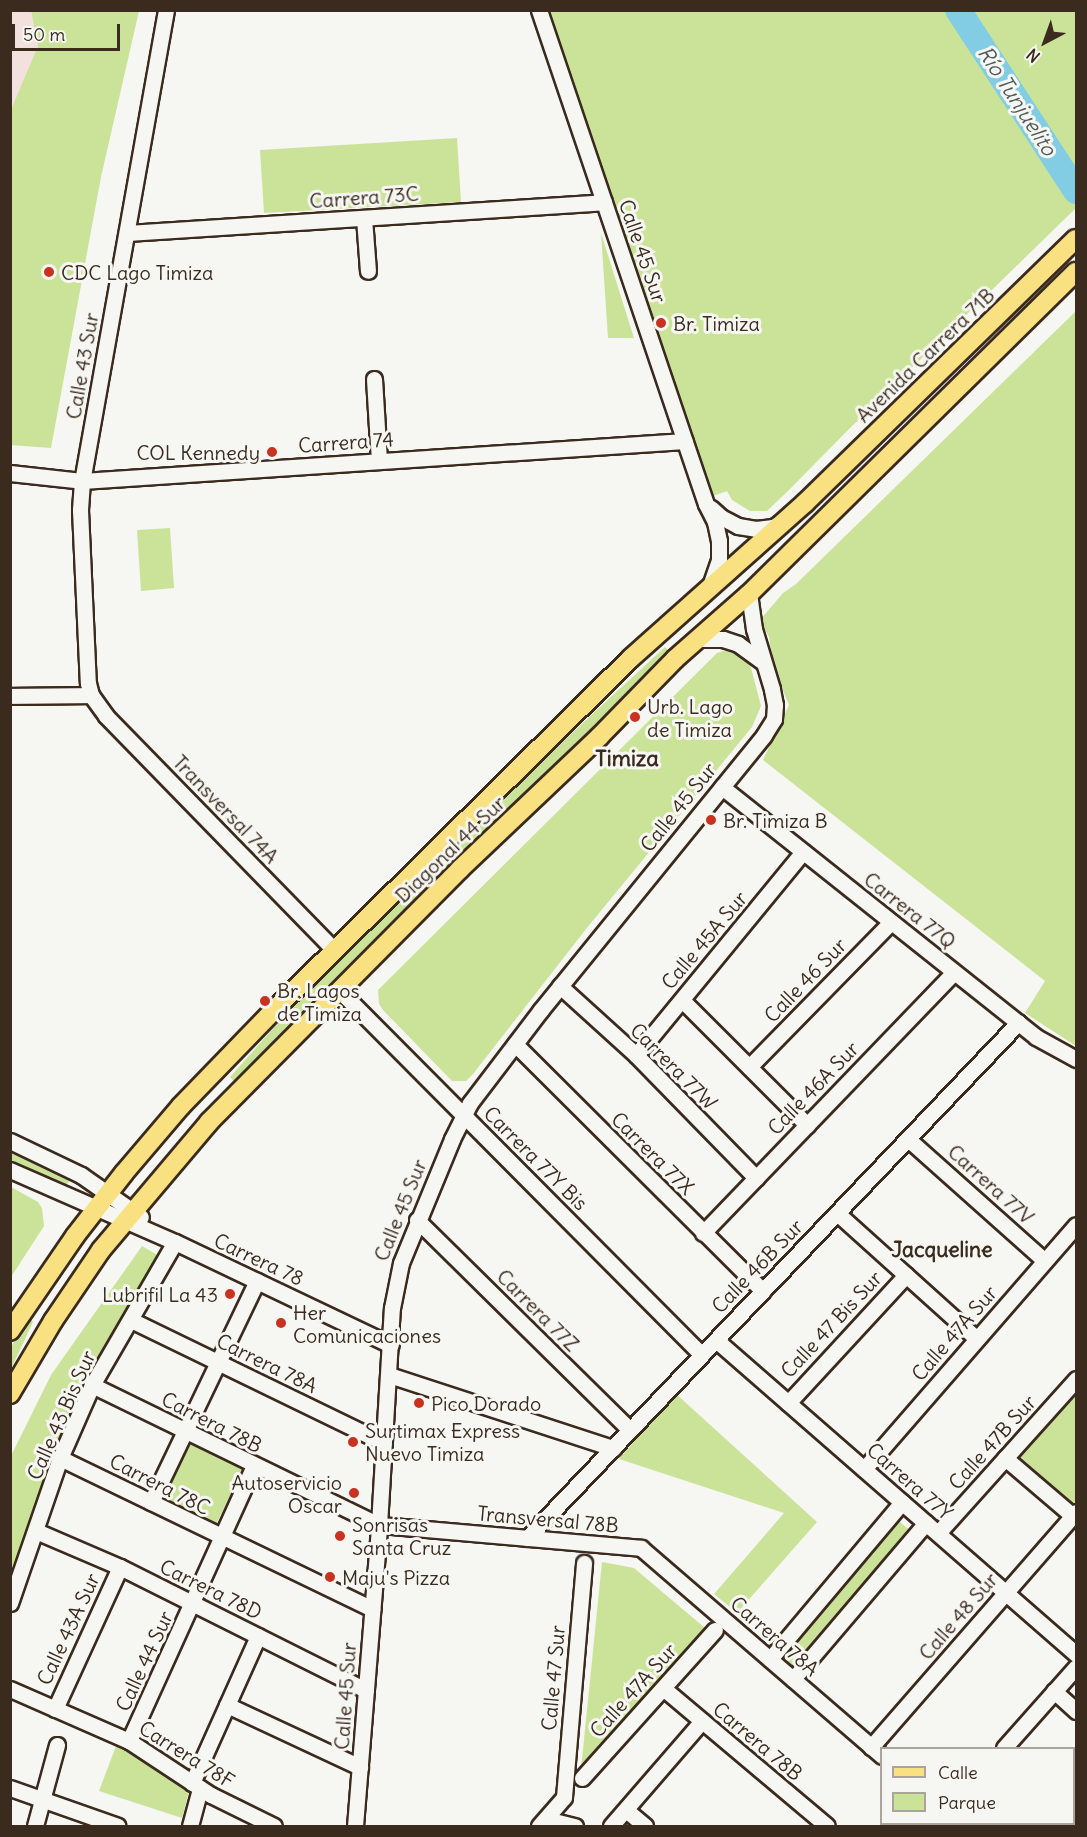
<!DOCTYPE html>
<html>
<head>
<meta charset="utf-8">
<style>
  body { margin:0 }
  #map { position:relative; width:1087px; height:1837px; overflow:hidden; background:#f6f6f2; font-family:Delius,sans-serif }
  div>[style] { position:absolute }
  .built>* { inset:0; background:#f3e1de }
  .green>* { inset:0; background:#cbe399 }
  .river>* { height:26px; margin:-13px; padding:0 13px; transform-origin:13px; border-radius:13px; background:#82cde3 }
  .roads { filter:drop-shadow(2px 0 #3b2a1e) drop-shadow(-2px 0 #3b2a1e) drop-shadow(0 2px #3b2a1e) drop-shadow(0 -2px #3b2a1e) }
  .minor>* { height:15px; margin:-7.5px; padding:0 7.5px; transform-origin:7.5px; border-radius:7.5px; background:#f6f6f2 }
  .major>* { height:18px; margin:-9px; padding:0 9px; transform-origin:9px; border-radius:9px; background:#f9e181 }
  .dots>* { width:16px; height:16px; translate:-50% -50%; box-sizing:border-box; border:3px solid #f6f6f2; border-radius:50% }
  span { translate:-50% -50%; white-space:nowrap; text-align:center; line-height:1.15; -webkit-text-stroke:6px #f6f6f2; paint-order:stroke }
  .street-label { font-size:20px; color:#3b2a1e }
  .poi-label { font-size:20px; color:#3b2a1e }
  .left { translate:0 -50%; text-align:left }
  .right { translate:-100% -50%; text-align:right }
  .water-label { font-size:21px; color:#505b59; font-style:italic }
  .neighbourhood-label { font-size:21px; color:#3b2a1e; font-weight:700 }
  .quarter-label { font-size:22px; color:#3b2a1e; font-weight:700 }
  .frame { position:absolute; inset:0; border:12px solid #3b2a1e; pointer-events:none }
  .legend { position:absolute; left:880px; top:1747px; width:195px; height:78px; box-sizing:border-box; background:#f6f6f2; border:2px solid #aba49d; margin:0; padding:8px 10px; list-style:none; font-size:18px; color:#3b2a1e }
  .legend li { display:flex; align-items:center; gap:12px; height:30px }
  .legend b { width:30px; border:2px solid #aba49d }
  .north { position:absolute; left:1015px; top:12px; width:60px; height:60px; -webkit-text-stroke:4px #f6f6f2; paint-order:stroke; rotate:221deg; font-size:16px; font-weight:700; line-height:24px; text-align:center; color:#3b2a1e }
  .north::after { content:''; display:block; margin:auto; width:21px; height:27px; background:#3b2a1e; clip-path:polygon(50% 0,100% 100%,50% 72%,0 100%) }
  .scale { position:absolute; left:12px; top:24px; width:108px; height:27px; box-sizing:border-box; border:3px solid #3b2a1e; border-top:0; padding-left:8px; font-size:18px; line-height:21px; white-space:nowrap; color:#3b2a1e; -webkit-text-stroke:4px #f6f6f2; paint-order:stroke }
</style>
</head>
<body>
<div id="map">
  <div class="built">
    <i style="clip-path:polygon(11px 11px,31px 11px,38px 46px,11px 112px)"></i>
  </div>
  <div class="green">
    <i style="clip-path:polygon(31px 11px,139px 11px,101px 177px,51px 448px,10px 445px,10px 112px,38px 46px)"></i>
    <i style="clip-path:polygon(546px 11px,1076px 11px,1076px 208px,849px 429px,788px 491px,767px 511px,750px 511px,732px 500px,727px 491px,713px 496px)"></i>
    <i style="clip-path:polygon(457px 138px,461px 202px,264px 213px,260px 150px)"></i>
    <i style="clip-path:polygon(601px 233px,634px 338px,608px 338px)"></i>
    <i style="clip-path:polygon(1076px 311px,1076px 1046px,1025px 1013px,1045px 981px,763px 760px,789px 705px,773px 666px,769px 637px,760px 620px,783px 593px,796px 584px)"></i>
    <i style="clip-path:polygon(170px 528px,174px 588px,141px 591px,137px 530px)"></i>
    <i style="clip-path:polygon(665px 647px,669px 651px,574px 749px,234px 1081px,230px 1077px,287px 1013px,451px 845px)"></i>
    <i style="clip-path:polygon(727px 650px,737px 652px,750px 664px,761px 706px,752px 727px,586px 929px,473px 1074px,466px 1081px,452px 1081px,383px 1010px,379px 1004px,378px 990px,717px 653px)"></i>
    <i style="clip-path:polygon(11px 1151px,70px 1179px,65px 1188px,11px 1163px)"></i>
    <i style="clip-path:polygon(11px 1187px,38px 1202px,42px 1208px,44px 1226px,11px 1277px)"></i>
    <i style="clip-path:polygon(142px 1246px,159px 1256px,79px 1388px,11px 1575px,11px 1456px,51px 1375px)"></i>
    <i style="clip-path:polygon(29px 1318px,33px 1322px,11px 1369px,11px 1347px)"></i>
    <i style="clip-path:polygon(1076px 1386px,1076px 1502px,1073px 1505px,1016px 1455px)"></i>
    <i style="clip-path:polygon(675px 1393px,817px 1522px,737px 1613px,714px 1594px,784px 1513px,619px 1459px)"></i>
    <i style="clip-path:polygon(188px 1439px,245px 1467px,215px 1526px,158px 1498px)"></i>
    <i style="clip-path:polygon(895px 1518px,912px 1532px,795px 1670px,778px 1656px)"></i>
    <i style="clip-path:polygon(602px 1562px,634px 1568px,705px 1628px,581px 1769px)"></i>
    <i style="clip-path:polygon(116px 1746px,141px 1756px,189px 1791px,182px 1818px,99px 1791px)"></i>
  </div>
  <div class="river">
    <i style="left:958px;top:10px;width:216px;rotate:56.9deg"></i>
  </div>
  <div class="roads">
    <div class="minor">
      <i style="left:166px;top:10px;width:478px;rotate:100.1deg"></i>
      <i style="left:82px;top:481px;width:29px;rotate:94deg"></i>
      <i style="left:80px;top:510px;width:173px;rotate:87.4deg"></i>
      <i style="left:88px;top:683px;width:12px;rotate:76deg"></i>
      <i style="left:91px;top:695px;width:26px;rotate:54deg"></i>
      <i style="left:106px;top:716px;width:327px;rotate:45.7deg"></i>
      <i style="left:539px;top:10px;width:521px;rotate:71.32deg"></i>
      <i style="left:706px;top:504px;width:20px;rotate:63deg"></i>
      <i style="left:715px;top:522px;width:19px;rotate:78deg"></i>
      <i style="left:719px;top:541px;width:19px;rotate:90deg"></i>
      <i style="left:719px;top:560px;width:28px;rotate:109deg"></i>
      <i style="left:364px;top:218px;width:53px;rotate:85.7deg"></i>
      <i style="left:127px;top:233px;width:478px;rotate:-3.7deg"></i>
      <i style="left:374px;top:379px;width:82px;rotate:86.5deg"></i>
      <i style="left:10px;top:473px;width:72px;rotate:6.3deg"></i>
      <i style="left:82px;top:481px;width:604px;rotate:-3.8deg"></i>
      <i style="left:711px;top:508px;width:13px;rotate:42deg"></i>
      <i style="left:721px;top:517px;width:19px;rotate:28deg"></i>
      <i style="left:738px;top:526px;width:18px;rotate:9deg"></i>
      <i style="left:756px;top:529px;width:17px;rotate:-7deg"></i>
      <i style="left:773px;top:527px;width:10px;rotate:-29deg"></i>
      <i style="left:698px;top:639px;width:25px"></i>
      <i style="left:723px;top:639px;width:16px;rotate:18deg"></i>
      <i style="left:738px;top:644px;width:31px;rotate:36deg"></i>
      <i style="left:10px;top:696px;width:81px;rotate:-0.7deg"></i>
      <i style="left:722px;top:787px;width:401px;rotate:38.5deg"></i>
      <i style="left:1036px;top:1037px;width:46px;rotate:28.8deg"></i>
      <i style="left:560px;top:986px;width:103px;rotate:42.2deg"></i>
      <i style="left:636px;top:1055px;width:172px;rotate:45.7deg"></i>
      <i style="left:340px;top:991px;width:513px;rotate:45.16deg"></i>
      <i style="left:682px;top:1000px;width:177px;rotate:45deg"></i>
      <i style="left:515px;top:1044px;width:350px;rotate:44.9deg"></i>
      <i style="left:636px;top:1055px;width:263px;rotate:-50.6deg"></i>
      <i style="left:749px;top:1067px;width:203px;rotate:-45.6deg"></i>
      <i style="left:908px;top:1139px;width:183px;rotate:41.7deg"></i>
      <i style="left:10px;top:1141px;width:79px;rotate:25.6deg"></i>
      <i style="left:81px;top:1175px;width:73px;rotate:35deg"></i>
      <i style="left:10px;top:1170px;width:180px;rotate:23.6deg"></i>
      <i style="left:175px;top:1242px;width:239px;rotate:25.5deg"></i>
      <i style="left:837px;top:1213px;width:188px;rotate:42deg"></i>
      <i style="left:417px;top:1220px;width:299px;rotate:44.6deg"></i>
      <i style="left:703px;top:1233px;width:362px;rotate:-46.1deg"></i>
      <i style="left:131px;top:1320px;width:281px;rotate:25.9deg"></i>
      <i style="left:716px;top:1340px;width:478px;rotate:41.1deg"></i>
      <i style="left:389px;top:1375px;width:236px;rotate:18.1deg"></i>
      <i style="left:92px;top:1385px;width:319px;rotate:26deg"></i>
      <i style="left:379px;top:1525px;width:263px;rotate:5deg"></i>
      <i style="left:641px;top:1548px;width:318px;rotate:40.8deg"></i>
      <i style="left:788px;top:1403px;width:174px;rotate:-47.3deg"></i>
      <i style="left:60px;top:1458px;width:347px;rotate:25.8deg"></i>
      <i style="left:1005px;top:1458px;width:89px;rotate:40.5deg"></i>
      <i style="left:864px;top:1469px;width:323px;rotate:-49deg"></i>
      <i style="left:151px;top:1502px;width:245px;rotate:-64.4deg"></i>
      <i style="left:36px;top:1531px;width:91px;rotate:23.2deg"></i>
      <i style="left:120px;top:1567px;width:275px;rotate:26.6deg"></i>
      <i style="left:938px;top:1533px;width:207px;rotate:-48.1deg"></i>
      <i style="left:527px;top:1538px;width:712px;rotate:-46.37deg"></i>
      <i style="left:10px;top:1603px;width:153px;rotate:-71deg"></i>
      <i style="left:60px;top:1458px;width:80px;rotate:-66.3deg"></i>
      <i style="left:92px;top:1385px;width:165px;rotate:-59.9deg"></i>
      <i style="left:770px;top:1659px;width:205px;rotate:-49.9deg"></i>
      <i style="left:793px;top:1679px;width:205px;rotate:-49.6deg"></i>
      <i style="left:663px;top:1688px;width:214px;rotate:40.1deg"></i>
      <i style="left:10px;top:1689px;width:130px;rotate:23.6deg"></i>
      <i style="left:129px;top:1741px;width:98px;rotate:33.4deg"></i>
      <i style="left:211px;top:1795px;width:70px;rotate:26.2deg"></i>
      <i style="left:1054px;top:1691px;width:30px;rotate:42deg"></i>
      <i style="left:227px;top:1705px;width:147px;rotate:25deg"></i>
      <i style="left:55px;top:1709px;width:156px;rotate:-65.4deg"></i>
      <i style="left:129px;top:1741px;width:302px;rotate:-65.6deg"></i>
      <i style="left:871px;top:1747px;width:312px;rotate:-48.9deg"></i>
      <i style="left:1004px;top:1748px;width:108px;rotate:-48.4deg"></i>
      <i style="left:582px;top:1778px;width:199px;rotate:-48.1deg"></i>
      <i style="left:192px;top:1783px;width:161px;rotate:-65.8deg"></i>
      <i style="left:10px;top:1788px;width:114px;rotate:19.4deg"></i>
      <i style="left:626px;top:1810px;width:25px;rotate:40deg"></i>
      <i style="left:546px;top:1819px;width:30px;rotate:14deg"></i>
      <i style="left:35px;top:1826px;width:84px;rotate:-74.8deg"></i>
      <i style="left:190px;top:1826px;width:39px;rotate:-75deg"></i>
      <i style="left:355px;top:1826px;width:302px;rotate:-85.4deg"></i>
      <i style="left:379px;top:1525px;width:217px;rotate:-86.6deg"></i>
      <i style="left:392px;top:1308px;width:46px;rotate:-78.7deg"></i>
      <i style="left:401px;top:1263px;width:134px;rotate:-67.6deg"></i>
      <i style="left:452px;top:1139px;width:40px;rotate:-63.4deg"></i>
      <i style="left:470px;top:1103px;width:116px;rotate:-52.7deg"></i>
      <i style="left:540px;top:1011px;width:355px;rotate:-50.9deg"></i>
      <i style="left:764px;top:735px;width:19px;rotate:-58deg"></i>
      <i style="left:774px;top:719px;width:14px;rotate:-86deg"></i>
      <i style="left:775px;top:705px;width:16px;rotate:-101deg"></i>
      <i style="left:772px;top:689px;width:63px;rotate:-106.7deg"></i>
      <i style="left:754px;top:629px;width:35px;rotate:-98deg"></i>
      <i style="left:539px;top:1826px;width:38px;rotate:-49deg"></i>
      <i style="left:564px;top:1797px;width:235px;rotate:-85.1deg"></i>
      <i style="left:611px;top:1826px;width:139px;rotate:-49.1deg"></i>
      <i style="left:936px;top:1826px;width:3px;rotate:-45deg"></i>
    </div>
    <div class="major">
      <i style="left:10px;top:1331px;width:115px;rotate:-55.6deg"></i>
      <i style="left:75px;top:1236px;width:80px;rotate:-52.1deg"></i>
      <i style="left:124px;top:1173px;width:88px;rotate:-49.6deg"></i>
      <i style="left:181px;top:1106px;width:128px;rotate:-45.9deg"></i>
      <i style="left:270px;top:1014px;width:507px;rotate:-44.6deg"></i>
      <i style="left:631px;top:658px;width:233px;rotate:-41.7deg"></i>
      <i style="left:805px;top:503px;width:378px;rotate:-44.3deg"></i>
      <i style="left:10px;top:1394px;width:85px;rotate:-59.5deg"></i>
      <i style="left:53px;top:1321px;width:86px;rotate:-55.9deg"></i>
      <i style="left:101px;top:1250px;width:167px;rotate:-49.8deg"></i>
      <i style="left:209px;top:1122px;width:356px;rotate:-45.2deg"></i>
      <i style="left:460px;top:869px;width:192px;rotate:-43.5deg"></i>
      <i style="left:599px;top:737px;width:109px;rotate:-45.7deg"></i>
      <i style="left:675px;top:659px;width:98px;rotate:-41.3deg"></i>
      <i style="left:749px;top:594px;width:459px;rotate:-44.6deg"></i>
    </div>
  </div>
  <div class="dots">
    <i style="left:49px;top:272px;background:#c8321e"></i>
    <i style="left:661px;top:323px;background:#c8321e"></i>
    <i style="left:272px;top:452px;background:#c8321e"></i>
    <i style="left:635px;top:717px;background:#c8321e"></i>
    <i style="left:711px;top:820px;background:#c8321e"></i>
    <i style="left:265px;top:1001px;background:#c8321e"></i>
    <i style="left:230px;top:1294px;background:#c8321e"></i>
    <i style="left:281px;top:1323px;background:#c8321e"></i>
    <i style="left:419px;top:1403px;background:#c8321e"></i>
    <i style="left:353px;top:1442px;background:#c8321e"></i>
    <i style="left:354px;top:1493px;background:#c8321e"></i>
    <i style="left:340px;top:1536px;background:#c8321e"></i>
    <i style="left:330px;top:1577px;background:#c8321e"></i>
  </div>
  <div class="street-label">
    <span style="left:364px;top:197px;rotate:-4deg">Carrera 73C</span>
    <span style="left:643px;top:251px;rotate:71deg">Calle 45 Sur</span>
    <span style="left:925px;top:355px;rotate:-44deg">Avenida Carrera 71B</span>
    <span style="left:82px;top:366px;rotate:-80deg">Calle 43 Sur</span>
    <span style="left:346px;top:442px;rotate:-4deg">Carrera 74</span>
    <span style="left:678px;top:807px;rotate:-51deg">Calle 45 Sur</span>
    <span style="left:226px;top:809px;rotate:46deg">Transversal 74A</span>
    <span style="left:450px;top:849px;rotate:-44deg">Diagonal 44 Sur</span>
    <span style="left:910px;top:910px;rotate:38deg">Carrera 77Q</span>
    <span style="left:704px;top:940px;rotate:-50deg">Calle 45A Sur</span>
    <span style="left:805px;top:980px;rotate:-46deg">Calle 46 Sur</span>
    <span style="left:674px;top:1066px;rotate:45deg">Carrera 77W</span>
    <span style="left:813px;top:1088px;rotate:-46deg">Calle 46A Sur</span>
    <span style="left:653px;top:1153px;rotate:45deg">Carrera 77X</span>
    <span style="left:536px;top:1158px;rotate:45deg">Carrera 77Y Bis</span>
    <span style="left:991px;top:1184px;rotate:42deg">Carrera 77V</span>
    <span style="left:400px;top:1210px;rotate:-68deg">Calle 45 Sur</span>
    <span style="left:259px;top:1259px;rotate:25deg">Carrera 78</span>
    <span style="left:757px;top:1266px;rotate:-46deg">Calle 46B Sur</span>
    <span style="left:538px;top:1310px;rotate:45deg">Carrera 77Z</span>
    <span style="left:831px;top:1324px;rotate:-47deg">Calle 47 Bis Sur</span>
    <span style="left:954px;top:1333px;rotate:-49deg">Calle 47A Sur</span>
    <span style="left:267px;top:1363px;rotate:26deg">Carrera 78A</span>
    <span style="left:61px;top:1415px;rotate:-66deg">Calle 43 Bis Sur</span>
    <span style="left:212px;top:1422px;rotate:27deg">Carrera 78B</span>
    <span style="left:992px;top:1442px;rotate:-48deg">Calle 47B Sur</span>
    <span style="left:910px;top:1481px;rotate:41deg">Carrera 77Y</span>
    <span style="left:160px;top:1484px;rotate:27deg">Carrera 78C</span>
    <span style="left:548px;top:1519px;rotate:5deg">Transversal 78B</span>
    <span style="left:211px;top:1589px;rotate:26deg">Carrera 78D</span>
    <span style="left:958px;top:1616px;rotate:-49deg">Calle 48 Sur</span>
    <span style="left:68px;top:1629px;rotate:-65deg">Calle 43A Sur</span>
    <span style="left:775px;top:1636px;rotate:41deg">Carrera 78A</span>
    <span style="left:144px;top:1661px;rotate:-65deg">Calle 44 Sur</span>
    <span style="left:553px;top:1678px;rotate:-85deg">Calle 47 Sur</span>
    <span style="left:633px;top:1690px;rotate:-48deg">Calle 47A Sur</span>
    <span style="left:345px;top:1696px;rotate:-86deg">Calle 45 Sur</span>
    <span style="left:758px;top:1741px;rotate:40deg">Carrera 78B</span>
    <span style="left:187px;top:1754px;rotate:32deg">Carrera 78F</span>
  </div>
  <div class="poi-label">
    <span class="left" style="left:61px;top:272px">CDC Lago Timiza</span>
    <span class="left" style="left:673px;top:323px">Br. Timiza</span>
    <span class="right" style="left:260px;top:452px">COL Kennedy</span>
    <span class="left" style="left:647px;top:718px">Urb. Lago<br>de Timiza</span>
    <span class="left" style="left:723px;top:820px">Br. Timiza B</span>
    <span class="left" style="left:277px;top:1002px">Br. Lagos<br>de Timiza</span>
    <span class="right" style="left:218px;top:1294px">Lubrifil La 43</span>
    <span class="left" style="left:293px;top:1324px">Her<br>Comunicaciones</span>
    <span class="left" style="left:431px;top:1403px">Pico Dorado</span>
    <span class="left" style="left:365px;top:1442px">Surtimax Express<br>Nuevo Timiza</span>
    <span class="right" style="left:342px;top:1494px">Autoservicio<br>Oscar</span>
    <span class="left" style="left:352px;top:1536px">Sonrisas<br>Santa Cruz</span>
    <span class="left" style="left:342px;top:1577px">Maju's Pizza</span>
  </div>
  <div class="water-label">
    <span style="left:1017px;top:101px;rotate:57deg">Río Tunjuelito</span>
  </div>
  <div class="neighbourhood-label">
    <span style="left:942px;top:1250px">Jacqueline</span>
  </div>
  <div class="quarter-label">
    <span style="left:627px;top:759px">Timiza</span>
  </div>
  <div class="frame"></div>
  <ul class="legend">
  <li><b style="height:8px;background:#f9e181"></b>Calle</li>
  <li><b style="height:16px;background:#cbe399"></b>Parque</li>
  </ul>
  <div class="north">N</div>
  <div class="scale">50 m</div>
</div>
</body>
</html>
